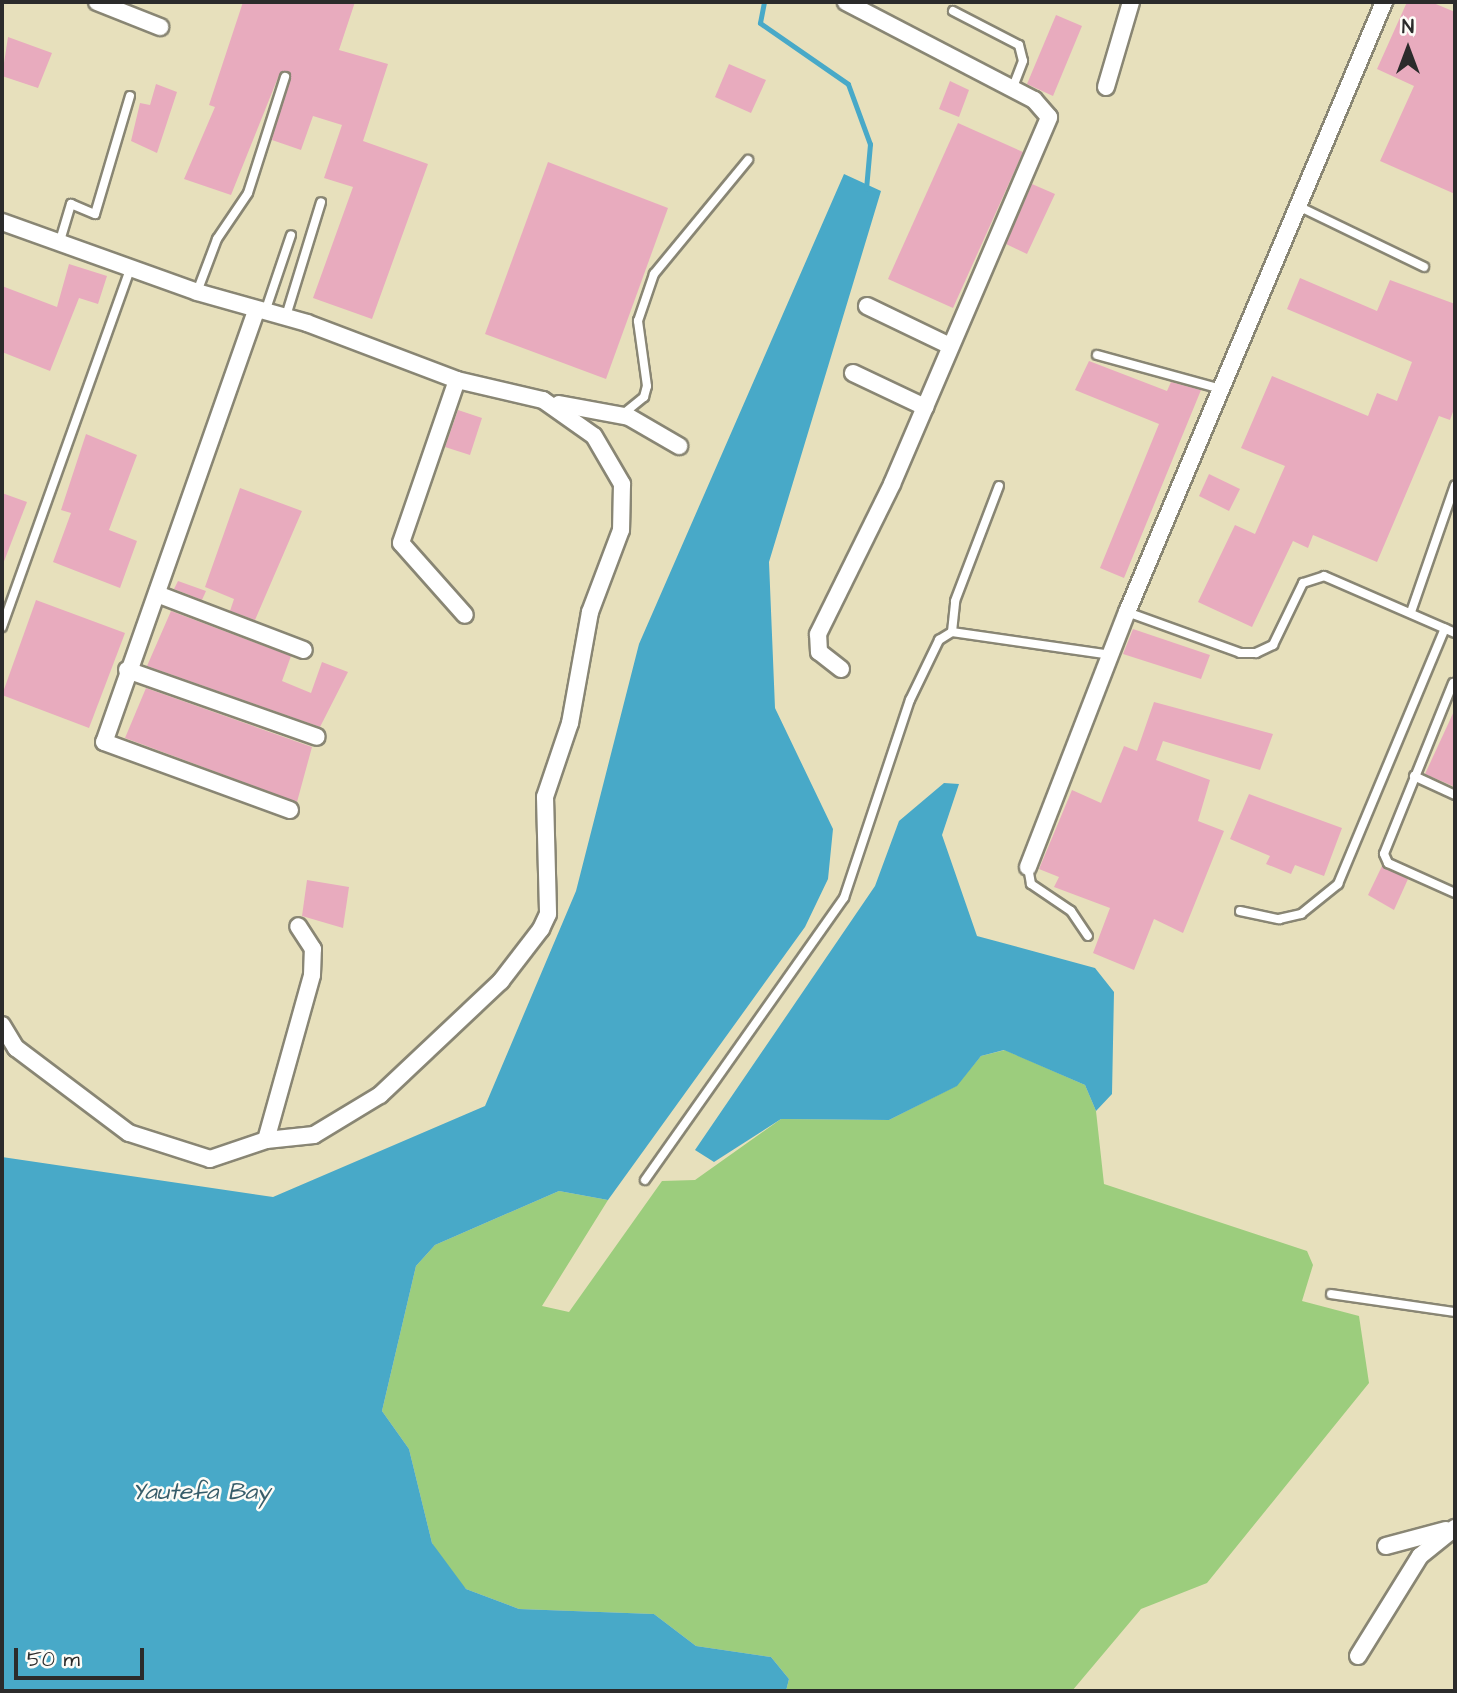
<!DOCTYPE html>
<html>
<head>
<meta charset="utf-8">
<style>
  body { margin:0 }
  #map { position:relative; width:1457px; height:1693px; overflow:hidden; background:#e7e0bc; font-family:"Architects Daughter",sans-serif }
  div>[style] { position:absolute }
  .green>* { inset:0; background:#9ccd7d }
  .water>* { inset:0; background:#48a9c8 }
  .stream>* { height:5px; margin:-2.5px; padding:0 2.5px; transform-origin:2.5px; border-radius:2.5px; background:#48a9c8 }
  .building>* { inset:0; background:#e8abbe }
  .roads { filter:drop-shadow(2px 0 #898674) drop-shadow(-2px 0 #898674) drop-shadow(0 2px #898674) drop-shadow(0 -2px #898674) }
  .lane>* { height:8px; margin:-4px; padding:0 4px; transform-origin:4px; border-radius:4px; background:#fff }
  .street>* { height:16px; margin:-8px; padding:0 8px; transform-origin:8px; border-radius:8px; background:#fff }
  span { translate:-50% -50%; white-space:nowrap; text-align:center; line-height:1.15; -webkit-text-stroke:5px #fdfcf7; paint-order:stroke }
  .water-label { font-size:24px; color:#375d6a; font-style:italic }
  .frame { position:absolute; inset:0; border:4px solid #2b2b2b; pointer-events:none }
  .north { position:absolute; left:1373px; top:14px; width:70px; height:70px; -webkit-text-stroke:5px #fdfcf7; paint-order:stroke; rotate:0deg; font-size:19px; font-weight:700; line-height:28px; text-align:center; color:#2b2b2b }
  .north::after { content:''; display:block; margin:auto; width:24px; height:32px; background:#2b2b2b; clip-path:polygon(50% 0,100% 100%,50% 72%,0 100%) }
  .scale { position:absolute; left:14px; top:1648px; width:130px; height:32px; box-sizing:border-box; border:4px solid #2b2b2b; border-top:0; padding-left:9px; font-size:21px; line-height:24px; white-space:nowrap; color:#2b2b2b; -webkit-text-stroke:5px #fdfcf7; paint-order:stroke }
</style>
</head>
<body>
<div id="map">
  <div class="green">
    <i style="clip-path:polygon(1005px 1050px,1085px 1085px,1096px 1111px,1104px 1184px,1307px 1251px,1313px 1265px,1302px 1301px,1359px 1316px,1369px 1383px,1207px 1583px,1141px 1609px,1072px 1691px,786px 1691px,789px 1679px,771px 1657px,696px 1646px,654px 1614px,519px 1609px,466px 1589px,449px 1574px,432px 1543px,409px 1449px,382px 1411px,416px 1266px,435px 1245px,559px 1191px,608px 1200px,542px 1306px,569px 1312px,662px 1181px,695px 1180px,781px 1119px,889px 1120px,956px 1086px,981px 1056px)"></i>
  </div>
  <div class="water">
    <i style="clip-path:polygon(844px 174px,881px 191px,769px 562px,775px 708px,833px 829px,828px 879px,805px 927px,608px 1200px,559px 1191px,435px 1245px,416px 1266px,382px 1411px,409px 1449px,432px 1543px,466px 1589px,519px 1609px,654px 1614px,696px 1646px,771px 1657px,789px 1679px,786px 1691px,2px 1691px,2px 1157px,273px 1197px,485px 1106px,576px 891px,639px 644px)"></i>
    <i style="clip-path:polygon(944px 783px,959px 784px,942px 835px,977px 936px,1095px 968px,1114px 992px,1112px 1094px,1096px 1111px,1085px 1085px,1004px 1050px,981px 1056px,957px 1086px,889px 1120px,781px 1119px,714px 1162px,695px 1150px,875px 886px,899px 821px)"></i>
  </div>
  <div class="stream">
    <i style="left:764px;top:2px;width:21px;rotate:101deg"></i>
    <i style="left:760px;top:23px;width:107px;rotate:34.7deg"></i>
    <i style="left:848px;top:84px;width:64px;rotate:69.9deg"></i>
    <i style="left:870px;top:144px;width:45px;rotate:95.1deg"></i>
  </div>
  <div class="building">
    <i style="clip-path:polygon(243px 2px,355px 2px,339px 50px,388px 64px,363px 141px,428px 164px,372px 319px,313px 298px,353px 187px,324px 178px,342px 125px,313px 116px,301px 150px,272px 140px,289px 72px,279px 75px,231px 195px,184px 179px,215px 107px,209px 105px)"></i>
    <i style="clip-path:polygon(1407px 2px,1431px 2px,1455px 12px,1455px 194px,1380px 161px,1414px 86px,1377px 69px)"></i>
    <i style="clip-path:polygon(1056px 15px,1082px 26px,1053px 96px,1027px 84px)"></i>
    <i style="clip-path:polygon(8px 37px,52px 53px,38px 88px,2px 76px)"></i>
    <i style="clip-path:polygon(729px 64px,766px 80px,751px 113px,715px 97px)"></i>
    <i style="clip-path:polygon(950px 81px,969px 90px,959px 117px,939px 109px)"></i>
    <i style="clip-path:polygon(156px 84px,177px 92px,157px 153px,131px 141px,140px 103px,150px 105px)"></i>
    <i style="clip-path:polygon(958px 123px,1023px 152px,953px 308px,888px 279px)"></i>
    <i style="clip-path:polygon(548px 162px,668px 208px,606px 379px,485px 334px)"></i>
    <i style="clip-path:polygon(1032px 184px,1055px 194px,1027px 254px,1006px 244px)"></i>
    <i style="clip-path:polygon(69px 264px,107px 276px,98px 304px,79px 298px,50px 371px,2px 352px,2px 286px,57px 307px)"></i>
    <i style="clip-path:polygon(1300px 278px,1377px 311px,1390px 280px,1455px 304px,1455px 406px,1450px 420px,1439px 416px,1377px 562px,1313px 535px,1308px 548px,1293px 541px,1252px 627px,1198px 602px,1235px 525px,1255px 534px,1285px 466px,1241px 448px,1272px 376px,1368px 416px,1377px 393px,1397px 401px,1412px 362px,1287px 309px)"></i>
    <i style="clip-path:polygon(1089px 361px,1167px 391px,1171px 382px,1201px 390px,1124px 578px,1100px 568px,1159px 424px,1075px 390px)"></i>
    <i style="clip-path:polygon(458px 410px,482px 418px,470px 455px,445px 447px)"></i>
    <i style="clip-path:polygon(86px 434px,137px 455px,109px 530px,137px 541px,120px 588px,53px 562px,71px 513px,61px 510px)"></i>
    <i style="clip-path:polygon(1209px 474px,1240px 489px,1229px 511px,1199px 496px)"></i>
    <i style="clip-path:polygon(240px 488px,302px 511px,255px 620px,230px 611px,234px 599px,205px 587px)"></i>
    <i style="clip-path:polygon(2px 493px,27px 502px,3px 564px,2px 564px)"></i>
    <i style="clip-path:polygon(178px 581px,206px 591px,202px 600px,174px 589px)"></i>
    <i style="clip-path:polygon(36px 600px,125px 633px,89px 728px,2px 695px)"></i>
    <i style="clip-path:polygon(171px 611px,291px 656px,282px 681px,311px 693px,322px 662px,348px 672px,320px 727px,147px 666px)"></i>
    <i style="clip-path:polygon(1133px 629px,1210px 655px,1201px 679px,1123px 654px)"></i>
    <i style="clip-path:polygon(146px 688px,312px 747px,297px 802px,125px 738px)"></i>
    <i style="clip-path:polygon(1154px 702px,1273px 734px,1260px 770px,1163px 741px,1156px 760px,1210px 780px,1198px 821px,1224px 831px,1183px 933px,1154px 919px,1134px 970px,1093px 953px,1110px 908px,1054px 887px,1059px 877px,1039px 869px,1072px 790px,1101px 803px,1124px 746px,1137px 751px)"></i>
    <i style="clip-path:polygon(1455px 709px,1455px 787px,1425px 774px)"></i>
    <i style="clip-path:polygon(1249px 794px,1342px 828px,1324px 876px,1295px 865px,1291px 874px,1266px 864px,1270px 856px,1230px 839px)"></i>
    <i style="clip-path:polygon(1382px 866px,1408px 879px,1394px 910px,1368px 895px)"></i>
    <i style="clip-path:polygon(307px 880px,349px 887px,343px 928px,302px 916px)"></i>
  </div>
  <div class="roads">
    <div class="lane">
      <i style="left:953px;top:11px;width:74px;rotate:27.3deg"></i>
      <i style="left:1019px;top:45px;width:16px;rotate:76deg"></i>
      <i style="left:1023px;top:61px;width:30px;rotate:111deg"></i>
      <i style="left:1298px;top:206px;width:140px;rotate:25.8deg"></i>
      <i style="left:59px;top:244px;width:42px;rotate:-73.3deg"></i>
      <i style="left:71px;top:204px;width:26px;rotate:23deg"></i>
      <i style="left:95px;top:214px;width:123px;rotate:-73.5deg"></i>
      <i style="left:197px;top:292px;width:57px;rotate:-69.3deg"></i>
      <i style="left:217px;top:239px;width:55px;rotate:-56deg"></i>
      <i style="left:248px;top:193px;width:122px;rotate:-72.3deg"></i>
      <i style="left:265px;top:312px;width:81px;rotate:-71.3deg"></i>
      <i style="left:286px;top:316px;width:119px;rotate:-72.9deg"></i>
      <i style="left:1097px;top:355px;width:129px;rotate:15.3deg"></i>
      <i style="left:623px;top:414px;width:27px;rotate:-39deg"></i>
      <i style="left:644px;top:397px;width:11px;rotate:-75deg"></i>
      <i style="left:647px;top:386px;width:66px;rotate:-97.9deg"></i>
      <i style="left:638px;top:321px;width:50px;rotate:-71.2deg"></i>
      <i style="left:654px;top:274px;width:148px;rotate:-50.5deg"></i>
      <i style="left:1127px;top:612px;width:120px;rotate:19.9deg"></i>
      <i style="left:1240px;top:653px;width:16px"></i>
      <i style="left:1256px;top:653px;width:19px;rotate:-25deg"></i>
      <i style="left:1273px;top:645px;width:69px;rotate:-64.2deg"></i>
      <i style="left:1303px;top:583px;width:22px;rotate:-18deg"></i>
      <i style="left:1324px;top:576px;width:143px;rotate:23.5deg"></i>
      <i style="left:1411px;top:612px;width:134px;rotate:-70.9deg"></i>
      <i style="left:2px;top:627px;width:379px;rotate:-70.3deg"></i>
      <i style="left:952px;top:632px;width:31px;rotate:-84deg"></i>
      <i style="left:955px;top:601px;width:123px;rotate:-69.1deg"></i>
      <i style="left:1453px;top:683px;width:184px;rotate:112deg"></i>
      <i style="left:1384px;top:854px;width:10px;rotate:66deg"></i>
      <i style="left:1388px;top:863px;width:73px;rotate:24.1deg"></i>
      <i style="left:1414px;top:776px;width:45px;rotate:24.9deg"></i>
      <i style="left:1028px;top:867px;width:17px;rotate:80deg"></i>
      <i style="left:1031px;top:884px;width:48px;rotate:34deg"></i>
      <i style="left:1071px;top:911px;width:30px;rotate:56deg"></i>
      <i style="left:1240px;top:911px;width:40px;rotate:12deg"></i>
      <i style="left:1279px;top:919px;width:23px;rotate:-13deg"></i>
      <i style="left:1301px;top:914px;width:48px;rotate:-39deg"></i>
      <i style="left:1338px;top:884px;width:277px;rotate:-67.3deg"></i>
      <i style="left:645px;top:1180px;width:345px;rotate:-54.8deg"></i>
      <i style="left:844px;top:898px;width:209px;rotate:-71.6deg"></i>
      <i style="left:910px;top:700px;width:67px;rotate:-64.2deg"></i>
      <i style="left:939px;top:640px;width:15px;rotate:-32deg"></i>
      <i style="left:952px;top:632px;width:161px;rotate:8.2deg"></i>
      <i style="left:1331px;top:1294px;width:125px;rotate:8.3deg"></i>
    </div>
    <div class="street">
      <i style="left:97px;top:2px;width:68px;rotate:21.6deg"></i>
      <i style="left:1106px;top:87px;width:89px;rotate:-73.6deg"></i>
      <i style="left:2px;top:222px;width:207px;rotate:19.7deg"></i>
      <i style="left:197px;top:292px;width:114px;rotate:15.7deg"></i>
      <i style="left:307px;top:323px;width:160px;rotate:20.8deg"></i>
      <i style="left:457px;top:380px;width:88px;rotate:13.1deg"></i>
      <i style="left:543px;top:400px;width:62px;rotate:35.2deg"></i>
      <i style="left:594px;top:436px;width:56px;rotate:59.7deg"></i>
      <i style="left:622px;top:484px;width:46px;rotate:91.2deg"></i>
      <i style="left:621px;top:530px;width:88px;rotate:110.7deg"></i>
      <i style="left:590px;top:612px;width:113px;rotate:100.2deg"></i>
      <i style="left:570px;top:723px;width:78px;rotate:108.7deg"></i>
      <i style="left:545px;top:797px;width:117px;rotate:88.5deg"></i>
      <i style="left:548px;top:914px;width:17px;rotate:115deg"></i>
      <i style="left:541px;top:929px;width:66px;rotate:127.6deg"></i>
      <i style="left:501px;top:981px;width:166px;rotate:136.7deg"></i>
      <i style="left:380px;top:1095px;width:77px;rotate:148.8deg"></i>
      <i style="left:314px;top:1135px;width:48px;rotate:174.1deg"></i>
      <i style="left:266px;top:1140px;width:171px;rotate:-74.4deg"></i>
      <i style="left:312px;top:975px;width:26px;rotate:-88deg"></i>
      <i style="left:313px;top:949px;width:27px;rotate:-123deg"></i>
      <i style="left:867px;top:306px;width:92px;rotate:25.7deg"></i>
      <i style="left:256px;top:311px;width:457px;rotate:109.4deg"></i>
      <i style="left:104px;top:742px;width:198px;rotate:20.1deg"></i>
      <i style="left:853px;top:373px;width:80px;rotate:25.3deg"></i>
      <i style="left:457px;top:380px;width:172px;rotate:109deg"></i>
      <i style="left:401px;top:543px;width:96px;rotate:48.4deg"></i>
      <i style="left:559px;top:404px;width:71px;rotate:10.5deg"></i>
      <i style="left:629px;top:417px;width:58px;rotate:30.1deg"></i>
      <i style="left:157px;top:594px;width:157px;rotate:20.9deg"></i>
      <i style="left:841px;top:669px;width:28px;rotate:-142deg"></i>
      <i style="left:819px;top:652px;width:18px;rotate:-93deg"></i>
      <i style="left:818px;top:634px;width:167px;rotate:-63.7deg"></i>
      <i style="left:892px;top:484px;width:399px;rotate:-66.8deg"></i>
      <i style="left:1049px;top:117px;width:23px;rotate:-131deg"></i>
      <i style="left:1034px;top:100px;width:212px;rotate:-152.5deg"></i>
      <i style="left:127px;top:670px;width:201px;rotate:19.4deg"></i>
      <i style="left:1028px;top:867px;width:274px;rotate:-68.8deg"></i>
      <i style="left:1127px;top:612px;width:662px;rotate:-67.15deg"></i>
      <i style="left:2px;top:1025px;width:27px;rotate:59deg"></i>
      <i style="left:16px;top:1048px;width:141px;rotate:37deg"></i>
      <i style="left:129px;top:1133px;width:85px;rotate:17.8deg"></i>
      <i style="left:210px;top:1159px;width:59px;rotate:-18.7deg"></i>
      <i style="left:1386px;top:1546px;width:62px;rotate:-14.9deg"></i>
      <i style="left:1358px;top:1656px;width:118px;rotate:-58.2deg"></i>
      <i style="left:1420px;top:1556px;width:45px;rotate:-38.7deg"></i>
    </div>
  </div>
  <div class="water-label">
    <span style="left:201px;top:1493px">Yautefa Bay</span>
  </div>
  <div class="frame"></div>
  <div class="north">N</div>
  <div class="scale">50 m</div>
</div>
</body>
</html>
